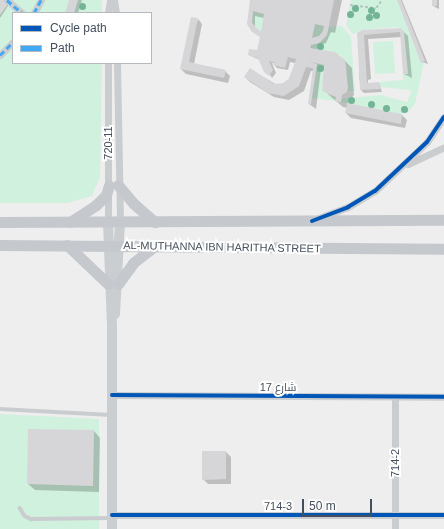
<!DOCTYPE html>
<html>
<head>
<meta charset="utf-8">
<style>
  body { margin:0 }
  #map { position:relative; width:444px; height:529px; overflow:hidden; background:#efeeee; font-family:Arial,Cairo,sans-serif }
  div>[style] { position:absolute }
  .green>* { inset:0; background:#d0f1de }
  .shadow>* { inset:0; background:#0003 }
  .building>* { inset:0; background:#d6d6d9 }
  .path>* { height:1.5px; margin-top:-0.75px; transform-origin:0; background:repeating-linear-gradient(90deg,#b6c4c0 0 3px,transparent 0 5px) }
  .lane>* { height:3.5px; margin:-1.75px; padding:0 1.75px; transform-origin:1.75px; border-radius:1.75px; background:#cacdcf }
  .street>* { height:7px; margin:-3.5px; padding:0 3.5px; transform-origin:3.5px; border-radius:3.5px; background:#cacdcf }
  .secondary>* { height:10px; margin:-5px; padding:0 5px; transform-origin:5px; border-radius:5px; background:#caced1 }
  .primary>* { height:11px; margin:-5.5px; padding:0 5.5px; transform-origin:5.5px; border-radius:5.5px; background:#c5c9cd }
  .quiet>* { height:3px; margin-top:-1.5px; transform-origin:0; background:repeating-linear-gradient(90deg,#3fa9f5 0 6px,transparent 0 9px) }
  .cycleway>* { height:4px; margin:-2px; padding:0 2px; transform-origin:2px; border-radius:2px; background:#0057b8 }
  .trees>* { width:7px; height:7px; margin:-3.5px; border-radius:50%; background:#73b497 }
  span { translate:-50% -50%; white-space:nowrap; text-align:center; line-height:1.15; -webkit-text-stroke:4px #fff; paint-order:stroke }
  .street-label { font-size:11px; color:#444f5c }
  .legend { position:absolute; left:12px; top:12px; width:140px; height:52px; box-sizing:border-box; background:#fff; border:1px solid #b4b9be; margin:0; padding:5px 7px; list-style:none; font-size:12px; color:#444f5c }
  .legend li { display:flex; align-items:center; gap:8px; height:20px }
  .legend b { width:20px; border:1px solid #b4b9be }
  .scale { position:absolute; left:302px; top:499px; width:70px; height:18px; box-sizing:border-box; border:2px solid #444f5c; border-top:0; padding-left:5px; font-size:12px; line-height:14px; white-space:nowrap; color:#444f5c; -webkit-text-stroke:3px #fff; paint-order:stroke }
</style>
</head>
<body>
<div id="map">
  <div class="green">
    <i style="clip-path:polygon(0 0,102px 0,102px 13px,13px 13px,13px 63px,102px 63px,100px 177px,92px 196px,67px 203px,0 203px)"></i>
    <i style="clip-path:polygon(351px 0,397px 0,421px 62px,424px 62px,415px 104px,408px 112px,402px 114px,341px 102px,341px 99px,381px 95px,407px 102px,410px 95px,411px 90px,380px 87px,379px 82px,403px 80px,403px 74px,408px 74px,403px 30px,397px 27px,362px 30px,353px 34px,346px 26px)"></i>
    <i style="clip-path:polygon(253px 11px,264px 14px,261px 32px,252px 23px)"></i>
    <i style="clip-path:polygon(315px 24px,324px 26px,323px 31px,319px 36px,312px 38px)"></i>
    <i style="clip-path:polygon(342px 26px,351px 37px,355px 91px,347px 91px,347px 66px,341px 55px,310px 48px,311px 45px,319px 43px,325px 38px,329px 27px)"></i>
    <i style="clip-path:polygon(393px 41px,395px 73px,375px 74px,373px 42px)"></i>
    <i style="clip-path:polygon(307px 61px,324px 65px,322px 89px,327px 95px,336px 97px,335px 101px,312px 98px,317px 65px)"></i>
    <i style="clip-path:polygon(0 414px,99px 419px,99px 529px,0 529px)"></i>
  </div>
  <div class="shadow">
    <i style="clip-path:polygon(0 0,12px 0,0 18px)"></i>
    <i style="clip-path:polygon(70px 0,82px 0,78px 13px,66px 13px)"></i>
    <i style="clip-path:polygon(evenodd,251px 0,342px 0,335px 33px,331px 32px,326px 43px,318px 46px,317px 50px,345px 61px,352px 68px,354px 95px,347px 104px,402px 115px,407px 120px,405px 128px,351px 118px,346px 113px,347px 108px,343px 107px,323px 90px,325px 70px,321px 69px,316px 109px,309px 104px,313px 71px,311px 71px,304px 91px,289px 100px,274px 97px,250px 82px,245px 77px,250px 69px,277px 85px,288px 82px,295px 63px,290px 62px,288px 70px,277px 68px,271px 61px,276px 73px,272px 78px,260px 60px,249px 55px,258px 52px,261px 37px,250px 29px,251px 0,255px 16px,264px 18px,261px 34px,255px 27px,255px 16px)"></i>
    <i style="clip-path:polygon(398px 0,402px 0,428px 64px,422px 62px)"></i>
    <i style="clip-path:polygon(433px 0,439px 0,439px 9px,433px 6px)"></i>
    <i style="clip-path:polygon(198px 19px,202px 24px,194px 64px,225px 71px,230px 76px,228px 83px,186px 74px,181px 69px)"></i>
    <i style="clip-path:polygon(403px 31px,408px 36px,412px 78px,404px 74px,402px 37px,368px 39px,371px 79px,368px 80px,368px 84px,379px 83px,382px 92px,364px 93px,361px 90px,359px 75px,359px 32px)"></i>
    <i style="clip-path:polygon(94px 431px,100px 438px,99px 492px,35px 490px,28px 484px)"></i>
    <i style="clip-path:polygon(226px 452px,231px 457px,231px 484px,208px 484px,203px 479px)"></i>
  </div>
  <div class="building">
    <i style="clip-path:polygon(0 0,11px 0,0 15px)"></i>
    <i style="clip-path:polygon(69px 0,78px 0,74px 13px,65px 13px)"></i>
    <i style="clip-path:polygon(evenodd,250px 0,334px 0,327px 35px,319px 43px,311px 45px,310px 48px,335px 52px,345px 60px,348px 88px,347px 92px,342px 95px,341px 102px,335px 101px,336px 97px,322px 91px,324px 65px,307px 61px,317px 64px,311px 104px,308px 104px,313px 68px,306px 67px,299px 86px,284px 96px,268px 93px,244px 77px,250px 68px,274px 84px,283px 83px,290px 78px,296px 59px,288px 57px,285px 68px,273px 65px,274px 62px,269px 61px,273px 70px,269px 76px,264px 72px,258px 58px,248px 55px,249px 49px,257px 50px,260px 37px,252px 32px,247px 24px,250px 0,253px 11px,264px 14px,261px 32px,252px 23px,253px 11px,250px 0,315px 24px,324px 26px,323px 31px,319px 36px,312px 38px,315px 24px)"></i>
    <i style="clip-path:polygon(397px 0,401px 0,425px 61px,421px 63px)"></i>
    <i style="clip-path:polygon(432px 0,437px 0,437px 6px,432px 6px)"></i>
    <i style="clip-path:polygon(191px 17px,198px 18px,189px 62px,226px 70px,224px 78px,180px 69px)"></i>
    <i style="clip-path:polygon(401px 28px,404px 32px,408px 74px,403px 74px,400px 32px,364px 35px,367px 83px,379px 82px,380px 89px,360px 90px,357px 33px,362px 30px)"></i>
    <i style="clip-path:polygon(347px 103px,402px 114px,401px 124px,345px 113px)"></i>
    <i style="clip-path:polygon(28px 429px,94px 430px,93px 486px,27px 484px)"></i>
    <i style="clip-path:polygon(202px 451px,226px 451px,226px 479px,202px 480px)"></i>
  </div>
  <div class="path">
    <i style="left:350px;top:5px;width:26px;rotate:7deg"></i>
    <i style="left:376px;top:8px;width:10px;rotate:-53deg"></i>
  </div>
  <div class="lane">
    <i style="left:0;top:409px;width:111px;rotate:3.1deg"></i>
    <i style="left:20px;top:508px;width:9px;rotate:58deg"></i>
    <i style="left:25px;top:516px;width:7px;rotate:27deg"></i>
    <i style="left:31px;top:519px;width:80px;rotate:-0.7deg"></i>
  </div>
  <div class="street">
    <i style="left:7px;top:0;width:20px;rotate:41deg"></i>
    <i style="left:114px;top:0;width:13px;rotate:81deg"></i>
    <i style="left:34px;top:13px;width:15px;rotate:-62deg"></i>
    <i style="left:108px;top:13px;width:13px;rotate:-81deg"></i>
    <i style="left:0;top:55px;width:18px;rotate:-45deg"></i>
    <i style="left:117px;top:63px;width:159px;rotate:88.9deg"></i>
    <i style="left:408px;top:164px;width:40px;rotate:-25deg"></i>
    <i style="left:319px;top:218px;width:31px;rotate:-21deg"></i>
    <i style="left:348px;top:207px;width:31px;rotate:-31deg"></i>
    <i style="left:375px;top:191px;width:71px;rotate:-43.3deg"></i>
    <i style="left:427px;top:142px;width:30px;rotate:-56deg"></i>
    <i style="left:108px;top:222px;width:159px;rotate:-90deg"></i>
    <i style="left:112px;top:395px;width:332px;rotate:0.3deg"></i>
    <i style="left:112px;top:515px;width:332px"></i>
    <i style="left:395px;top:529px;width:132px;rotate:-90deg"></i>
  </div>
  <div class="secondary">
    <i style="left:108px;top:222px;width:106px;rotate:87.8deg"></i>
    <i style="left:112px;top:328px;width:201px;rotate:90deg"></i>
    <i style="left:115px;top:314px;width:92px;rotate:-86.9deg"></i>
  </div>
  <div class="primary">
    <i style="left:118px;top:185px;width:25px;rotate:50deg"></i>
    <i style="left:134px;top:204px;width:28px;rotate:41deg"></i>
    <i style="left:0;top:222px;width:444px;rotate:-0.3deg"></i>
    <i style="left:70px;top:222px;width:31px;rotate:-33deg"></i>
    <i style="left:96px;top:205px;width:14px;rotate:-45deg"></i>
    <i style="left:106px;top:195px;width:10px;rotate:-73deg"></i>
    <i style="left:0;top:245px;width:444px;rotate:0.5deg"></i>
    <i style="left:67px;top:245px;width:57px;rotate:43.6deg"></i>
    <i style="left:118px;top:284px;width:26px;rotate:-54deg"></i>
    <i style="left:133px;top:263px;width:28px;rotate:-38deg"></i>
  </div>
  <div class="quiet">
    <i style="left:7px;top:0;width:20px;rotate:41deg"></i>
    <i style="left:34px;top:13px;width:15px;rotate:-62deg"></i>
    <i style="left:0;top:55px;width:18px;rotate:-45deg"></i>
  </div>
  <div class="cycleway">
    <i style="left:312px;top:221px;width:39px;rotate:-21deg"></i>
    <i style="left:348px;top:207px;width:31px;rotate:-31deg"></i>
    <i style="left:375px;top:191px;width:71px;rotate:-43.3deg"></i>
    <i style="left:427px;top:142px;width:30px;rotate:-56deg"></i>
    <i style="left:112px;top:395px;width:332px;rotate:0.3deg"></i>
    <i style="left:112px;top:515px;width:332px"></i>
  </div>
  <div class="trees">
    <i style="left:82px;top:6px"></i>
    <i style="left:355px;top:8px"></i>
    <i style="left:371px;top:10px"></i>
    <i style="left:350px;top:14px"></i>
    <i style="left:376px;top:15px"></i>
    <i style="left:369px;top:17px"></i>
    <i style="left:320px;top:46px"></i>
    <i style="left:320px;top:68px"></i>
    <i style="left:351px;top:100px"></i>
    <i style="left:371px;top:104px"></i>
    <i style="left:386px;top:108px"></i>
    <i style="left:404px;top:109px"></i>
  </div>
  <div class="street-label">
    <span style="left:108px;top:143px;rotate:-90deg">720-11</span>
    <span style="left:222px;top:247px;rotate:1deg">AL-MUTHANNA IBN HARITHA STREET</span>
    <span style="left:278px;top:387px">شارع 17</span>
    <span style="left:395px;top:463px;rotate:-90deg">714-2</span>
    <span style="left:278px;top:506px">714-3</span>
  </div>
  <ul class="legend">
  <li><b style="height:5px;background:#0057b8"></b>Cycle path</li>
  <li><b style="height:5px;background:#3fa9f5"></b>Path</li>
  </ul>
  <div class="scale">50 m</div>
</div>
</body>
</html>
